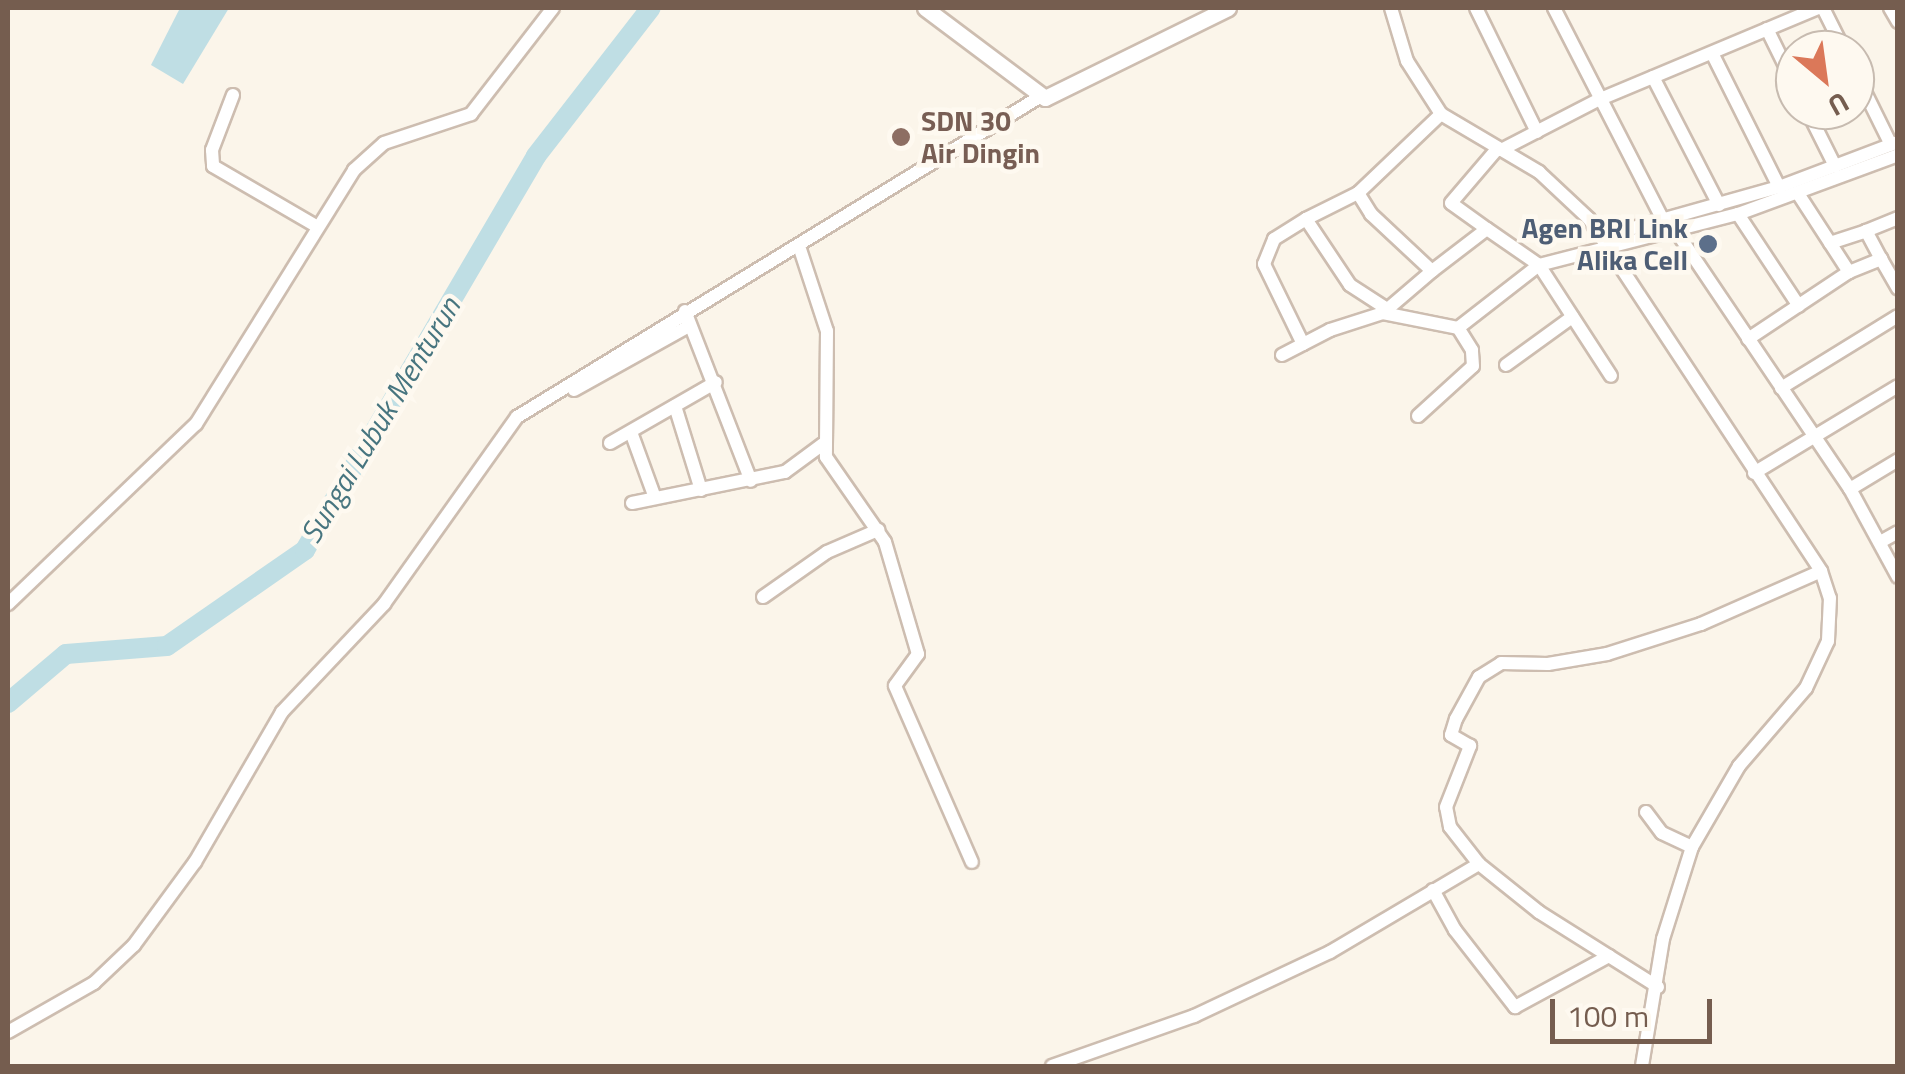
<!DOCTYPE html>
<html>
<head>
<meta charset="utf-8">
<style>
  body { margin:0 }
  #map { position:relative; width:1905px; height:1074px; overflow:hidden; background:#fbf5ea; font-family:"Titillium Web",sans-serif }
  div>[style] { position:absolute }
  .water>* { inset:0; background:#bfdee4 }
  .river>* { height:20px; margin:-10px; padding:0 10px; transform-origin:10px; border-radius:10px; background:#bfdee4 }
  .roads { filter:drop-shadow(2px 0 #cdbdb0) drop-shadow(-2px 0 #cdbdb0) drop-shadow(0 2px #cdbdb0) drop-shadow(0 -2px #cdbdb0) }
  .minor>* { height:12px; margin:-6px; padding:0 6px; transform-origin:6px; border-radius:6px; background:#fff }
  .tertiary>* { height:15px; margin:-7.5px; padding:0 7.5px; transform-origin:7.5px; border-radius:7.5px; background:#fff }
  .dots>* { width:28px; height:28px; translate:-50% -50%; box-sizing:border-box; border:5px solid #fef9f0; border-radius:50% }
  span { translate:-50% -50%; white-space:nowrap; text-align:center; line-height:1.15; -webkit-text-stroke:9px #fef9f0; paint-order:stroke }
  .education-label { font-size:28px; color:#785e54; font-weight:700 }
  .left { translate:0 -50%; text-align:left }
  .service-label { font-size:28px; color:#4e5e75; font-weight:700 }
  .right { translate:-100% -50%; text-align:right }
  .water-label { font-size:30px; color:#47757f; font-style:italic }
  .frame { position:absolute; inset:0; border:10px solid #755d4f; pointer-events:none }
  .north { position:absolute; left:1775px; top:30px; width:100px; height:100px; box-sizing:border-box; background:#fef9f0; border:2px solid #c7bbb0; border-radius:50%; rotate:151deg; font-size:28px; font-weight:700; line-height:40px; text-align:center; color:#755d4f }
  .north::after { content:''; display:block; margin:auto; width:35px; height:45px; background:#db7859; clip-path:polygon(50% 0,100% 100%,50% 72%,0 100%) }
  .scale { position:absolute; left:1550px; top:999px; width:162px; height:45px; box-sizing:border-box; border:5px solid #755d4f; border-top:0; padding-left:12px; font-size:30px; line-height:35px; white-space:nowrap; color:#755d4f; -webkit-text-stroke:8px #fef9f0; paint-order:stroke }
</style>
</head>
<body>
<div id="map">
  <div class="water">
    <i style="clip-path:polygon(180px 8px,229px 8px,183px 84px,151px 65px)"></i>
  </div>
  <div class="river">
    <i style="left:8px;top:703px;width:76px;rotate:-40.2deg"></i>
    <i style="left:66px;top:654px;width:101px;rotate:-4.5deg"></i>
    <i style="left:167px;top:646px;width:168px;rotate:-34.8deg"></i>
    <i style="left:305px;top:550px;width:457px;rotate:-59.6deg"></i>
    <i style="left:536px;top:156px;width:187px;rotate:-52.2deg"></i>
  </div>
  <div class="roads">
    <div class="minor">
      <i style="left:1391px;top:8px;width:55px;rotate:73.2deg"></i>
      <i style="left:1407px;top:61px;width:63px;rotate:57.3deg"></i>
      <i style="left:1441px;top:114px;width:114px;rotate:30.6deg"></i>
      <i style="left:1539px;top:172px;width:69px;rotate:43.2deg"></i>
      <i style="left:1589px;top:219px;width:422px;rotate:56.6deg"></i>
      <i style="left:1821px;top:571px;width:28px;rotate:72deg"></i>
      <i style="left:1830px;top:598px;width:43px;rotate:92.7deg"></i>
      <i style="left:1828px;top:641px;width:52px;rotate:115.1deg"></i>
      <i style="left:1806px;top:688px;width:103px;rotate:130.7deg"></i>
      <i style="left:1739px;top:766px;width:94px;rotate:120.1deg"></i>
      <i style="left:1692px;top:847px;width:96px;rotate:107.5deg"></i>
      <i style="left:1663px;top:939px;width:129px;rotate:99.4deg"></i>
      <i style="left:1476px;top:8px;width:138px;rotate:63.8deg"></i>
      <i style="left:1554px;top:8px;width:241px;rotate:62.8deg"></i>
      <i style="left:1823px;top:8px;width:47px;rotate:63.4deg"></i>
      <i style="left:1890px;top:8px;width:16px;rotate:60deg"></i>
      <i style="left:1767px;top:29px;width:64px;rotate:63.8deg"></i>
      <i style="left:1712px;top:53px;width:150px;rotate:63.4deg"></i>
      <i style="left:1855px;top:72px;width:81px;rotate:63.7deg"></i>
      <i style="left:1653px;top:77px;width:144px;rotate:62.7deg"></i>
      <i style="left:233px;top:95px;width:59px;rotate:110.9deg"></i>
      <i style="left:212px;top:150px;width:16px;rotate:86deg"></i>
      <i style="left:213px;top:166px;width:121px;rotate:30.2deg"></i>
      <i style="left:1807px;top:110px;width:63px;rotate:63.4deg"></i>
      <i style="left:1441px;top:114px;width:115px;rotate:136.4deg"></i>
      <i style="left:1358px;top:193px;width:25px;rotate:58deg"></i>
      <i style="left:1371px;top:214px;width:83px;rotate:43.1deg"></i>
      <i style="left:1432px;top:271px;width:69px;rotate:-37.4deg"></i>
      <i style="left:1487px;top:229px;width:63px;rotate:34.7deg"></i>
      <i style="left:1539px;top:265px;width:132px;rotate:57deg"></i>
      <i style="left:1501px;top:150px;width:109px;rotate:-27.3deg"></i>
      <i style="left:1598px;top:100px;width:238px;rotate:-22.7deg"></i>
      <i style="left:1358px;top:193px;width:58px;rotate:153.4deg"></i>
      <i style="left:1306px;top:219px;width:79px;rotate:56.3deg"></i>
      <i style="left:1350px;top:285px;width:40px;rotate:32.9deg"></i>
      <i style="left:1799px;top:195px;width:92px;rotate:57deg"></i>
      <i style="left:1738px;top:214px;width:110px;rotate:56.5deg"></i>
      <i style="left:1487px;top:229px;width:44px;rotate:-144.2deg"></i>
      <i style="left:1451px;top:203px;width:72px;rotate:-49.5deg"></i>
      <i style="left:1676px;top:231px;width:311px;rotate:56deg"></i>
      <i style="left:1850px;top:489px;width:100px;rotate:61.4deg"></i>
      <i style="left:1601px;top:237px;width:185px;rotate:-15.7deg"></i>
      <i style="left:1779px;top:187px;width:127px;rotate:-20.7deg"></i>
      <i style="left:1830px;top:243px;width:38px;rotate:-18deg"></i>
      <i style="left:799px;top:246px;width:89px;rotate:71.8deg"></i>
      <i style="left:827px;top:331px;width:126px;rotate:90.5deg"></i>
      <i style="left:826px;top:457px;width:103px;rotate:55.2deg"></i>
      <i style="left:885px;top:542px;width:117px;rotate:73.6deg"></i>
      <i style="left:918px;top:654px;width:39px;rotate:126deg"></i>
      <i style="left:895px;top:686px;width:192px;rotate:66.4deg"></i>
      <i style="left:1881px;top:259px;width:34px;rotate:60deg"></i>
      <i style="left:685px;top:311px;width:182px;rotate:68.8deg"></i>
      <i style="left:1383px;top:313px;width:65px;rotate:-40.6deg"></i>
      <i style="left:1748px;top:339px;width:121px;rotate:-33.6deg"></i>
      <i style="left:1849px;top:272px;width:35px;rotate:-22deg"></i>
      <i style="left:1881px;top:259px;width:32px;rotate:-118deg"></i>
      <i style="left:1866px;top:231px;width:35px;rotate:-22deg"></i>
      <i style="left:1303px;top:344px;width:89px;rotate:-116deg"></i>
      <i style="left:1264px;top:264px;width:27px;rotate:-68deg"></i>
      <i style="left:1274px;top:239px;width:38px;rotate:-32deg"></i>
      <i style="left:1282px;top:355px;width:54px;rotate:-27.5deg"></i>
      <i style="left:1330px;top:330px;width:56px;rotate:-17.8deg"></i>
      <i style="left:1383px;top:313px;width:76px;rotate:11.3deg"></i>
      <i style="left:1458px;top:328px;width:103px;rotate:-37.9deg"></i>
      <i style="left:1539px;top:265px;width:205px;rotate:-14.4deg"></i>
      <i style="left:1738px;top:214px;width:171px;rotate:-20.2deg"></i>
      <i style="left:1506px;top:365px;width:82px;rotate:-36deg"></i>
      <i style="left:1781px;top:388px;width:137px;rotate:-31.6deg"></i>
      <i style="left:574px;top:390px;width:132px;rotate:-29.1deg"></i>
      <i style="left:675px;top:406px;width:88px;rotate:72.8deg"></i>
      <i style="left:1418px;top:416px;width:74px;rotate:-42.3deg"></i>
      <i style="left:1473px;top:366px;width:16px;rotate:-94deg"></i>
      <i style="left:1472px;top:350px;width:26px;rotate:-122deg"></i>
      <i style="left:631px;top:432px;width:70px;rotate:70deg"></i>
      <i style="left:610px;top:443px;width:122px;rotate:-29.9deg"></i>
      <i style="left:1754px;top:473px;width:168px;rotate:-31.1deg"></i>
      <i style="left:1850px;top:489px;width:56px;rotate:-31.1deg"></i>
      <i style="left:632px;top:503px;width:156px;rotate:-11.5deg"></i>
      <i style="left:785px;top:472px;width:47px;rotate:-36.4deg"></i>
      <i style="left:1882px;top:541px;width:18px;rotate:-29deg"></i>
      <i style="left:763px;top:597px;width:78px;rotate:-35.1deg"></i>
      <i style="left:827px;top:552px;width:56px;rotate:-23.3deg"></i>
      <i style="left:8px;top:604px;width:260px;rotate:-43.8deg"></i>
      <i style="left:196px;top:424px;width:299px;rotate:-58.1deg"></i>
      <i style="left:354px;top:170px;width:40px;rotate:-42deg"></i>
      <i style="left:384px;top:143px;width:92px;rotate:-18.4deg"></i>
      <i style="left:471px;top:114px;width:134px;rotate:-52.3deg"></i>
      <i style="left:1646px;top:812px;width:26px;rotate:53deg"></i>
      <i style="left:1662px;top:833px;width:33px;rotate:25deg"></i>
      <i style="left:1433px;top:890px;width:46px;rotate:61.2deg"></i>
      <i style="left:1455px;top:930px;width:98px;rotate:52.1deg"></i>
      <i style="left:1515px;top:1007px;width:107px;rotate:-28.5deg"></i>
      <i style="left:1658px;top:987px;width:141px;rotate:-147.8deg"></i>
      <i style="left:1539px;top:912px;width:77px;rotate:-141.3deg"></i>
      <i style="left:1479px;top:864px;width:47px;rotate:-128.1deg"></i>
      <i style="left:1450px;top:827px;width:20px;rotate:-101deg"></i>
      <i style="left:1446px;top:807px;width:66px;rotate:-68.5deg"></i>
      <i style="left:1470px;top:746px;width:22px;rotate:-150deg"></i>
      <i style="left:1451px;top:735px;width:17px;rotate:-73deg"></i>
      <i style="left:1456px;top:719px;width:48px;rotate:-61.3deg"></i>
      <i style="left:1479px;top:677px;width:26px;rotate:-32deg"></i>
      <i style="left:1501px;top:663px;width:47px;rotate:1.2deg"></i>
      <i style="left:1548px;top:664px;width:60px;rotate:-9.6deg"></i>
      <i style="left:1607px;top:654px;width:99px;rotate:-17.7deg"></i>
      <i style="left:1701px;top:624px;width:131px;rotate:-23.8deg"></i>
      <i style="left:8px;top:1032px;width:99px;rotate:-29.7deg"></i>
      <i style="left:94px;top:983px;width:55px;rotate:-43.5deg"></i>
      <i style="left:134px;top:945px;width:103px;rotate:-53.7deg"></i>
      <i style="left:195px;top:862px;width:173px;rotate:-59.9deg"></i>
      <i style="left:282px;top:712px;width:149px;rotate:-46.6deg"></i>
      <i style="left:384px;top:604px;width:229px;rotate:-54.6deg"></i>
      <i style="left:517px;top:417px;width:615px;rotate:-31.49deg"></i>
      <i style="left:1052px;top:1066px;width:151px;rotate:-19.4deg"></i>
      <i style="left:1194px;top:1016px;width:150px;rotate:-25.2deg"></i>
      <i style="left:1330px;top:952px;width:173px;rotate:-30.6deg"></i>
    </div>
    <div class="tertiary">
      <i style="left:925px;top:8px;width:150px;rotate:36.9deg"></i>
      <i style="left:1045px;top:98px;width:204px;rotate:-26.2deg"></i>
    </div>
  </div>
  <div class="dots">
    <i style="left:901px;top:137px;background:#8d6e63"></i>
    <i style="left:1708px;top:244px;background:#5c6f8a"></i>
  </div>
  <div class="education-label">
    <span class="left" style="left:921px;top:137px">SDN 30<br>Air Dingin</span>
  </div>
  <div class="service-label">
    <span class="right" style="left:1688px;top:244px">Agen BRI Link<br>Alika Cell</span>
  </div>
  <div class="water-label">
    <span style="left:380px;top:420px;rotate:-59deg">Sungai Lubuk Menturun</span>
  </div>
  <div class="frame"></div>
  <div class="north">U</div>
  <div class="scale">100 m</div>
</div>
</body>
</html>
